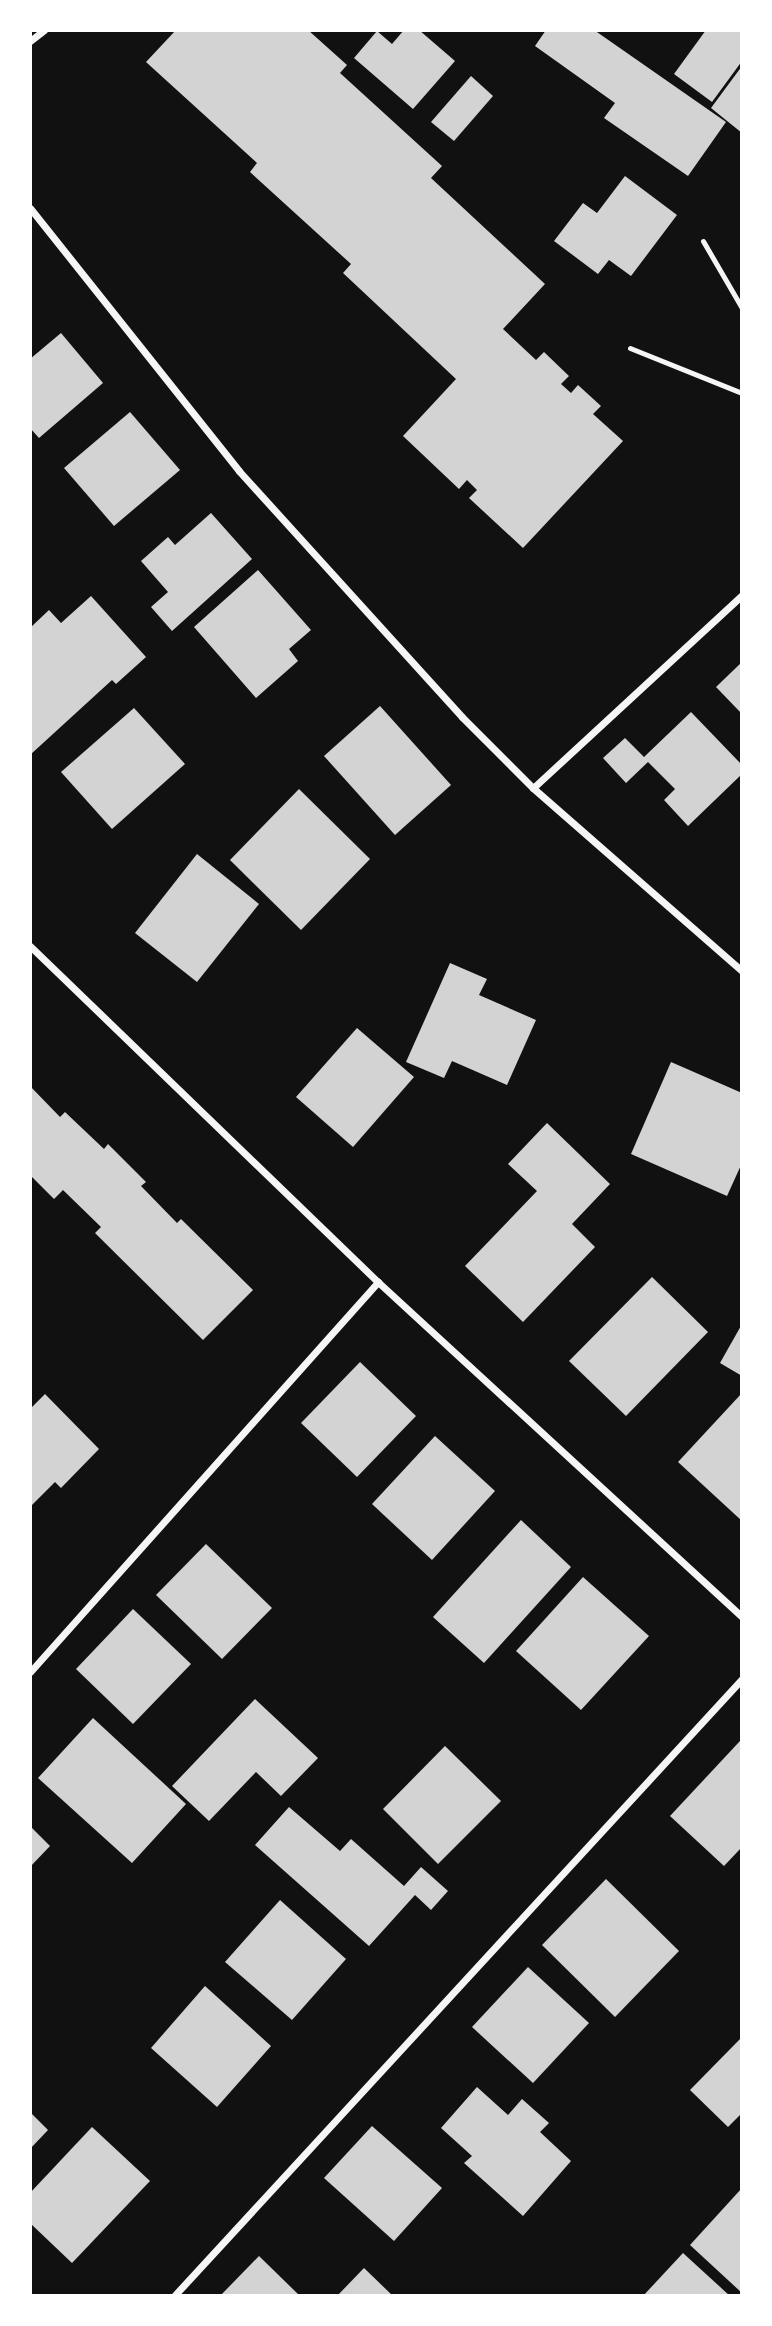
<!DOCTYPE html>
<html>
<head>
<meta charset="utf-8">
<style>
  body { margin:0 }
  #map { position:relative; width:772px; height:2326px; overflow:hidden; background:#111; font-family:Barlow,sans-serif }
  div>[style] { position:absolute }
  .building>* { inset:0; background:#d3d3d3 }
  .service>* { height:5px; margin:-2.5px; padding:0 2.5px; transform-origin:2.5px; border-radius:2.5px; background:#f5f5f5 }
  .minor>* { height:7px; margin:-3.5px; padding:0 3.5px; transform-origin:3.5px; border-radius:3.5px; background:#f5f5f5 }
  span { translate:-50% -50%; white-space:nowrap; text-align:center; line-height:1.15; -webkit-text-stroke:6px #fff; paint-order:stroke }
  .frame { position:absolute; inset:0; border:32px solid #fff; pointer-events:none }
</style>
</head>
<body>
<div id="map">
  <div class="building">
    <i style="clip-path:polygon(176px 30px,308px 30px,347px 65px,340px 73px,442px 166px,431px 178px,545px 284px,503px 329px,536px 360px,544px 352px,569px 376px,561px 384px,571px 393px,578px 385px,601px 406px,593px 414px,623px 441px,523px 548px,469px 498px,477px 490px,467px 480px,459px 489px,403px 436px,456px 379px,343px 273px,351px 264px,250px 172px,257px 163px,146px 62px)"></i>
    <i style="clip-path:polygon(404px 30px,419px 30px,455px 61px,413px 109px,354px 58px,377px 31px,392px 44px)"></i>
    <i style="clip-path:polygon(546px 30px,594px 30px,726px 122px,688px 176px,604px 118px,615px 103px,535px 46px)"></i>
    <i style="clip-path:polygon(706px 30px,742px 30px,742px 61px,712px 102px,674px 74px)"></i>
    <i style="clip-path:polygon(742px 66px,742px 133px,711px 108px)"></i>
    <i style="clip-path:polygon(471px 76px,493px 96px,454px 141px,431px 122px)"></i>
    <i style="clip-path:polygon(625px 176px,677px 215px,631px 276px,609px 260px,598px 274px,554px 241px,583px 203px,597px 213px)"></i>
    <i style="clip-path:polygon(61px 333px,103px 383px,39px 438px,30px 428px,30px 359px)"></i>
    <i style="clip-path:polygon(130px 412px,180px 470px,114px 526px,64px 468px)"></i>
    <i style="clip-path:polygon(211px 513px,252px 559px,172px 631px,151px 607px,168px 592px,141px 561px,168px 537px,175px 545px)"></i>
    <i style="clip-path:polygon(258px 570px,311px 630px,289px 649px,298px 661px,256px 698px,194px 627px)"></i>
    <i style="clip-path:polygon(91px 596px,146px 657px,116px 684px,112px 680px,30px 755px,30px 628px,49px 610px,61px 623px)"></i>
    <i style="clip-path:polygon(742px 662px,742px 714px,716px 687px)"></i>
    <i style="clip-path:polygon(380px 706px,451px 785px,395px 835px,324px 756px)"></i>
    <i style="clip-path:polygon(134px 708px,185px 764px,112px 829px,61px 772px)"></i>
    <i style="clip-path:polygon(691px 712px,742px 765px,742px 774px,688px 826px,664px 800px,675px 789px,648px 762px,626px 783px,603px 758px,625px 738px,644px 757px)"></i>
    <i style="clip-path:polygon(299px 789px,370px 859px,301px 930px,230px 860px)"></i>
    <i style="clip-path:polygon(197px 854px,259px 904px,197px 982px,135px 933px)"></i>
    <i style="clip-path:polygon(450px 963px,487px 979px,479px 995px,536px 1020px,507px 1085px,452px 1061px,444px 1078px,406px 1062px)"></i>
    <i style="clip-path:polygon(357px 1028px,414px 1077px,353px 1147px,296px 1097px)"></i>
    <i style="clip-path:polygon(671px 1062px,742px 1093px,742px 1163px,727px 1196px,631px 1154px)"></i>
    <i style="clip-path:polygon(30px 1086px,60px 1117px,65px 1112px,104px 1149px,108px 1144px,146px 1182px,141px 1186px,177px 1223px,181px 1219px,253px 1290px,203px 1340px,95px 1233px,101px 1227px,63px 1190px,54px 1199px,30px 1175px)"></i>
    <i style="clip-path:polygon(547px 1123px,610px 1184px,572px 1224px,595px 1247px,523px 1322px,465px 1266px,537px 1191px,508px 1164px)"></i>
    <i style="clip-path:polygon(652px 1277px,708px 1332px,626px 1416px,569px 1361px)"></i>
    <i style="clip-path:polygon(742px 1324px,742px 1376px,720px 1363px)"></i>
    <i style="clip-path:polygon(360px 1362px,416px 1416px,357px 1477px,301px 1423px)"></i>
    <i style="clip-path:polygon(742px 1393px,742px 1521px,678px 1462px)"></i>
    <i style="clip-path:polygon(45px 1394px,99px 1449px,61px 1488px,55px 1482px,30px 1507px,30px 1409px)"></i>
    <i style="clip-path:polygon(435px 1436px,495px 1491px,432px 1560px,372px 1504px)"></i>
    <i style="clip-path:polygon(521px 1520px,571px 1567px,484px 1663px,433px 1617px)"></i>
    <i style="clip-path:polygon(206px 1544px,272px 1608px,222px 1659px,156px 1595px)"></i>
    <i style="clip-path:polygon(583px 1577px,649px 1636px,581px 1710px,516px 1651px)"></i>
    <i style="clip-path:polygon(133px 1609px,191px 1664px,133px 1724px,76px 1669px)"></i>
    <i style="clip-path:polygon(255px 1699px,318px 1758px,281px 1796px,256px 1772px,209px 1821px,172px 1786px)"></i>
    <i style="clip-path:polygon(93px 1718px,186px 1804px,132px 1863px,38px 1778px)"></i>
    <i style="clip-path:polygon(740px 1741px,742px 1847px,724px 1866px,670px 1816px)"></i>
    <i style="clip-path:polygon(445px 1746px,501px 1801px,438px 1864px,383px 1809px)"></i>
    <i style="clip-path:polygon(289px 1807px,340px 1851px,351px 1839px,404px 1886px,421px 1867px,448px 1891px,431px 1910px,415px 1895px,369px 1946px,255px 1845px)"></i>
    <i style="clip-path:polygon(30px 1826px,50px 1846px,30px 1867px)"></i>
    <i style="clip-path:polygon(606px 1879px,679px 1951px,615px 2017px,542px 1945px)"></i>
    <i style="clip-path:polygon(280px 1900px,346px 1959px,292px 2020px,225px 1962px)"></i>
    <i style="clip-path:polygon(528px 1967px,589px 2023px,533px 2083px,472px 2027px)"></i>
    <i style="clip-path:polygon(205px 1986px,271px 2046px,217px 2107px,151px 2048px)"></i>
    <i style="clip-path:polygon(742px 2037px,742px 2113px,728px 2127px,690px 2090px)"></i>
    <i style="clip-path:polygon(477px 2087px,508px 2115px,522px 2099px,549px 2123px,540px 2132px,571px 2161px,523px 2216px,464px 2163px,472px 2156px,441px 2128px)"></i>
    <i style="clip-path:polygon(30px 2112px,48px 2130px,30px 2149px)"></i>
    <i style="clip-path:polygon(372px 2126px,442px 2188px,394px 2241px,324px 2178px)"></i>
    <i style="clip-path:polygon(92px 2127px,150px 2181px,72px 2263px,30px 2223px,30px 2193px)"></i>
    <i style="clip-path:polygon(742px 2188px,742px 2293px,690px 2245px)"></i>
    <i style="clip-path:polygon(683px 2253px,730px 2296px,643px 2296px)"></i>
    <i style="clip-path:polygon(259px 2256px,300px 2296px,220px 2296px)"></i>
    <i style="clip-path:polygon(364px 2268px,393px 2296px,337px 2296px)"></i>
  </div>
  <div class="service">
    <i style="left:703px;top:241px;width:78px;rotate:59.8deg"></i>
    <i style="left:630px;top:348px;width:121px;rotate:21.9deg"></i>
  </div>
  <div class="minor">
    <i style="left:30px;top:41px;width:18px;rotate:-38deg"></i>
    <i style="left:30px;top:208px;width:336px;rotate:51.5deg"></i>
    <i style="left:239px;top:471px;width:332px;rotate:47.8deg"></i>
    <i style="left:462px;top:717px;width:100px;rotate:45deg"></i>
    <i style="left:533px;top:788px;width:278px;rotate:41.2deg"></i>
    <i style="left:533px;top:788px;width:284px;rotate:-42.7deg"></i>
    <i style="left:30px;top:946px;width:484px;rotate:44deg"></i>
    <i style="left:378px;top:1282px;width:495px;rotate:42.6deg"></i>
    <i style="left:30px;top:1672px;width:523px;rotate:-48.26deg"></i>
    <i style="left:174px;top:2296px;width:839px;rotate:-47.37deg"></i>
  </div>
  <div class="frame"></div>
</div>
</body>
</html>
